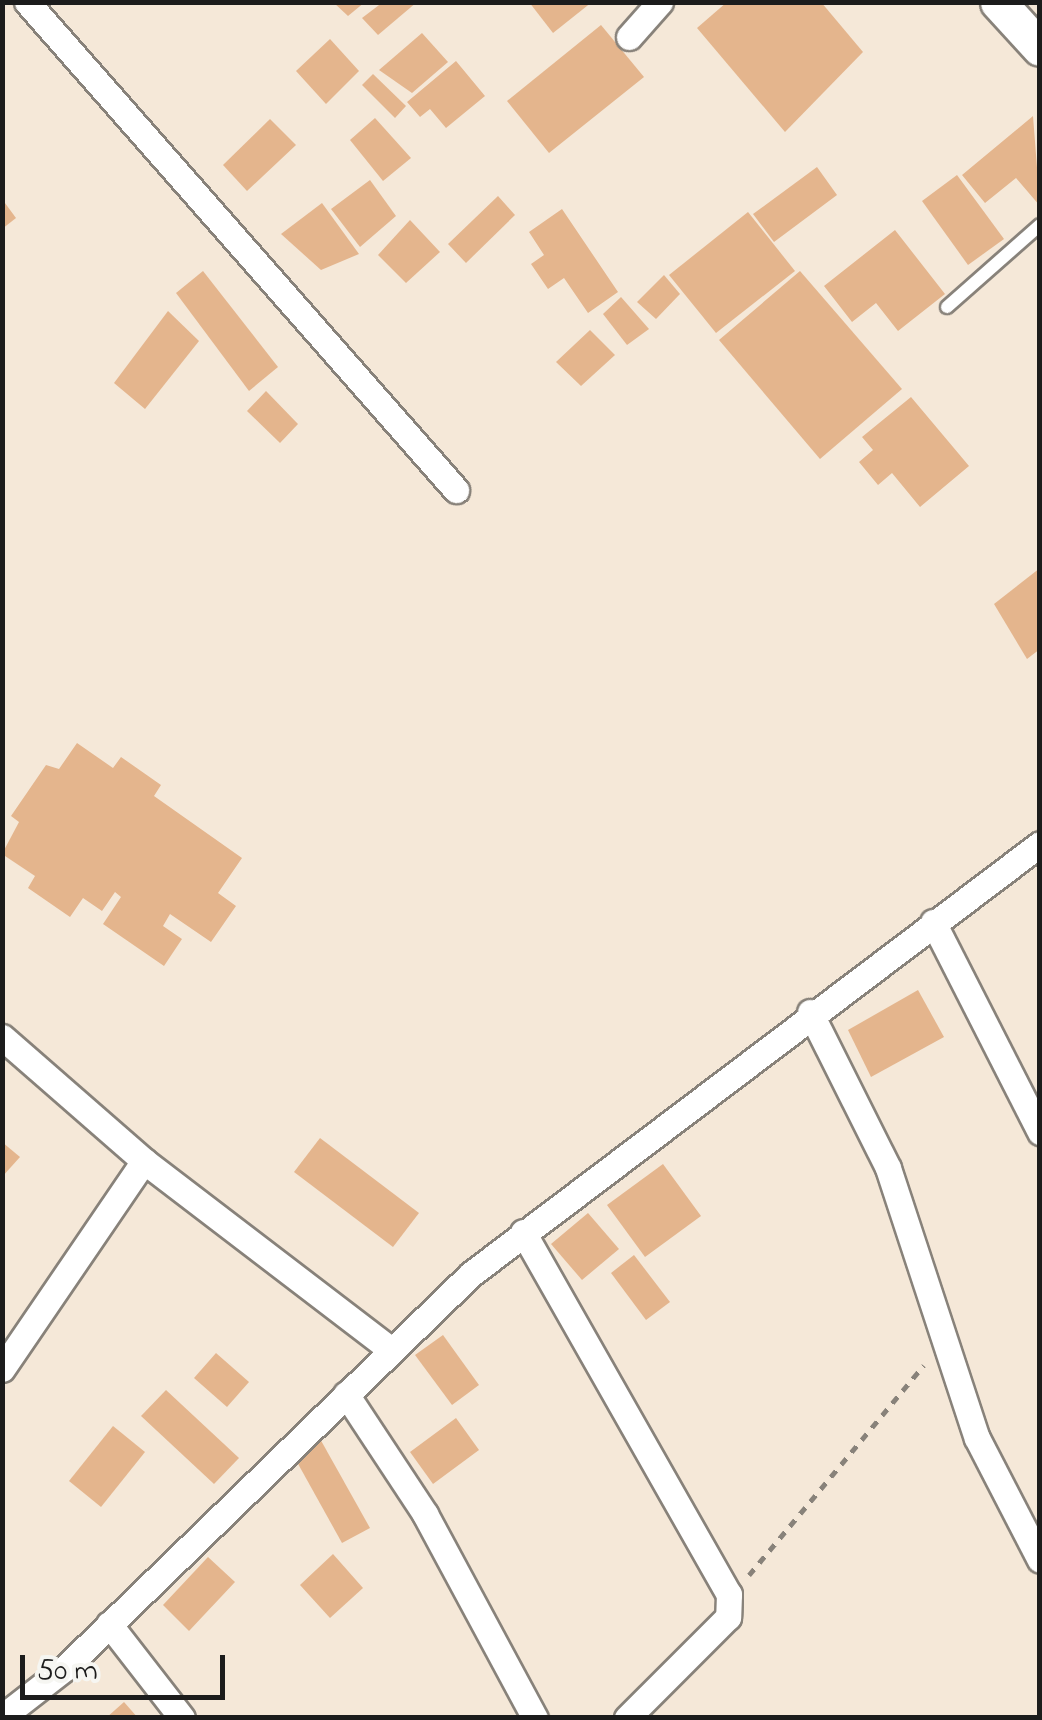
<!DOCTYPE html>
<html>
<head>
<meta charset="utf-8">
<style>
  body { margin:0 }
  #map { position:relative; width:1042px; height:1720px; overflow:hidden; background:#f5e8d8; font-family:"Indie Flower",sans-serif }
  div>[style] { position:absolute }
  .building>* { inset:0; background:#e4b58d }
  .path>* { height:5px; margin-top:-2.5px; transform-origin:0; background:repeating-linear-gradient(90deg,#88827a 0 8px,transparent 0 16px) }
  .roads { filter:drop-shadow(2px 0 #88827a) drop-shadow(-2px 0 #88827a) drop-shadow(0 2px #88827a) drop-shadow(0 -2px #88827a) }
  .service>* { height:12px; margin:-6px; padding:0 6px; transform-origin:6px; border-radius:6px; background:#fff }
  .minor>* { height:25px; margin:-12.5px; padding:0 12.5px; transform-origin:12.5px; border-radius:12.5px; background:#fff }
  .secondary>* { height:35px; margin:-17.5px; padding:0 17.5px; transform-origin:17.5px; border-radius:17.5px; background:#fff }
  span { translate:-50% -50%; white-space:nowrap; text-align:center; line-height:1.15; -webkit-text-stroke:8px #f6f6f2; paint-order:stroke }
  .frame { position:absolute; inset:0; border:5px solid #1c1c1c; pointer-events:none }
  .scale { position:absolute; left:20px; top:1655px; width:205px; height:45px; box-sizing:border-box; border:5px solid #1c1c1c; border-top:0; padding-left:12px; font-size:30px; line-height:35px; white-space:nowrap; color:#1c1c1c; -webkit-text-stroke:8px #f6f6f2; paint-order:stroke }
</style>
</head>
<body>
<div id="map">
  <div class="building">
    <i style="clip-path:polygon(333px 2px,365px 2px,348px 16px)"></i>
    <i style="clip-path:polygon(383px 2px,417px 2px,378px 35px,362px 18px)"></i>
    <i style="clip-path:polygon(529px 2px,592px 2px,553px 33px)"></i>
    <i style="clip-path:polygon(727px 2px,821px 2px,863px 52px,785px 132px,697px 28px)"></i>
    <i style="clip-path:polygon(601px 25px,644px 77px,549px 153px,507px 101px)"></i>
    <i style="clip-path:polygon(422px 33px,448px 62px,412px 93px,379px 70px)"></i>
    <i style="clip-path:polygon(330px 39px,359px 71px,326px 104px,296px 71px)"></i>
    <i style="clip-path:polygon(456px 61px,485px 96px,446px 128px,430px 109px,420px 117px,407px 102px)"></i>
    <i style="clip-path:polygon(373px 74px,406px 106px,395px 118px,362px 85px)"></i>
    <i style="clip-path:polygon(1033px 116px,1040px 206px,1016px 178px,985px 203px,962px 175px)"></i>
    <i style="clip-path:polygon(375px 118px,411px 158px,383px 181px,350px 140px)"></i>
    <i style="clip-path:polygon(270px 119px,296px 145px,247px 191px,223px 165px)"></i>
    <i style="clip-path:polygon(817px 167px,837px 195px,774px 242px,753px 214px)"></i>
    <i style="clip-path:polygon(957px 175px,1004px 239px,968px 265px,922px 201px)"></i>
    <i style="clip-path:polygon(370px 180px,396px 216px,360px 247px,331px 209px)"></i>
    <i style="clip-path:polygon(498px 196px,515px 215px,466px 263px,448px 244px)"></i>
    <i style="clip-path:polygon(2px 199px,16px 218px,2px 229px)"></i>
    <i style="clip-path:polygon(322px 203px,359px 254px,321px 270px,281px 234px)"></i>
    <i style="clip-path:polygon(562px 209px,618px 292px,588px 313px,564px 278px,548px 289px,531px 264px,544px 255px,529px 232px)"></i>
    <i style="clip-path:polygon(748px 212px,795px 271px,716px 333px,669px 275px)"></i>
    <i style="clip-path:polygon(410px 220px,440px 252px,406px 283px,378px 255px)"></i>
    <i style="clip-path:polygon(895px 230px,945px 294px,898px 331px,876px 303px,852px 322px,824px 286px)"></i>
    <i style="clip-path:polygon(203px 271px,278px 367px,249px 391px,176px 293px)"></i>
    <i style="clip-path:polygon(800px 271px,902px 389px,820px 459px,719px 340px)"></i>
    <i style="clip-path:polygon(664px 275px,680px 294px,656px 319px,637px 302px)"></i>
    <i style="clip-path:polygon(621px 297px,649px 329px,627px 345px,603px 314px)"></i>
    <i style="clip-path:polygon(168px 311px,199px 341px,145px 409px,114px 383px)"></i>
    <i style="clip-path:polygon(590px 330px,615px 355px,581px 386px,556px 362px)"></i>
    <i style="clip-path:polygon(266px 391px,298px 424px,280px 443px,247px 411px)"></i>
    <i style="clip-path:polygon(911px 397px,969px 466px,920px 507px,892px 473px,878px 485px,859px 462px,873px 450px,862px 437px)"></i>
    <i style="clip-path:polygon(1040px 568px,1040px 649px,1027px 659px,994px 604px)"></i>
    <i style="clip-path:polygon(77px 743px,113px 768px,121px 757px,161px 785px,154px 796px,242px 858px,218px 893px,236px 906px,211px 942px,170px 914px,163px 926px,182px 939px,164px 966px,103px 924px,121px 897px,115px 892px,102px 911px,83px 898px,70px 917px,28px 888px,35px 876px,2px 854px,19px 822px,11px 816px,46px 765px,59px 769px)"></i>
    <i style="clip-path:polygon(918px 990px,944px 1037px,871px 1077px,848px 1030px)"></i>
    <i style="clip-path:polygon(320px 1138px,419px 1213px,393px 1247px,294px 1172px)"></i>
    <i style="clip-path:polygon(2px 1142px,20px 1157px,2px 1177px)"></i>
    <i style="clip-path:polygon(663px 1164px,701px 1216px,645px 1257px,607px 1205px)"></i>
    <i style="clip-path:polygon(588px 1213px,619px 1249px,582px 1280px,551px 1244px)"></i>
    <i style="clip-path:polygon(634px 1255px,670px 1302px,646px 1320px,611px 1273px)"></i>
    <i style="clip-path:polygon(443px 1335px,479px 1385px,452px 1405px,415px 1355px)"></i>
    <i style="clip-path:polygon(216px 1353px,249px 1382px,227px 1407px,194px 1378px)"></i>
    <i style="clip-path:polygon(166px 1390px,239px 1458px,214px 1484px,141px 1416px)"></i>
    <i style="clip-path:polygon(456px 1418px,479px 1450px,433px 1484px,410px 1452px)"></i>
    <i style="clip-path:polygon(113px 1426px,145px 1452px,101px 1507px,69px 1481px)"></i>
    <i style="clip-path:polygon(319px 1437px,370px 1528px,342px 1543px,292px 1453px)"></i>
    <i style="clip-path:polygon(333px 1554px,363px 1588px,330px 1618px,300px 1585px)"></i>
    <i style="clip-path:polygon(208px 1557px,235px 1582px,189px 1631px,163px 1605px)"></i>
    <i style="clip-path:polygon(124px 1702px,138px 1718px,106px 1718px)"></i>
  </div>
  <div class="path">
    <i style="left:749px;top:1575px;width:273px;rotate:-50.2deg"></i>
  </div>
  <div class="roads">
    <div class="service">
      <i style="left:947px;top:307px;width:124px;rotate:-41.4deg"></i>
    </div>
    <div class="minor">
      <i style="left:27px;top:2px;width:650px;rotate:48.68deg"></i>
      <i style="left:629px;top:37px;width:47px;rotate:-48.5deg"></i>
      <i style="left:933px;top:922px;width:236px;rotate:63deg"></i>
      <i style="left:810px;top:1012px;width:174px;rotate:63.4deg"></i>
      <i style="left:888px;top:1168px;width:284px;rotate:71.8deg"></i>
      <i style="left:977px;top:1438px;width:137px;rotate:62.7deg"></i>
      <i style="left:2px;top:1037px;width:189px;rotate:41.1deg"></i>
      <i style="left:144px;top:1161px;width:310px;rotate:37.4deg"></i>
      <i style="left:523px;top:1232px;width:417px;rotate:60.4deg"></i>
      <i style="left:729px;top:1594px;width:23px;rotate:92deg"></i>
      <i style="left:728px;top:1617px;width:143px;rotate:135deg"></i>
      <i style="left:2px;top:1369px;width:252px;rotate:-55.7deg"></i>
      <i style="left:346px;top:1394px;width:144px;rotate:56.6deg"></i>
      <i style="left:425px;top:1514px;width:232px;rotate:61.7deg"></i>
      <i style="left:109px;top:1624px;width:119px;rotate:52.2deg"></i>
      <i style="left:2px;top:1717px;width:80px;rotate:-37.9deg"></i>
      <i style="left:65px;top:1668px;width:566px;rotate:-44.14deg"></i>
      <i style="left:471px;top:1274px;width:713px;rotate:-37.08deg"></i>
    </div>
    <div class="secondary">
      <i style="left:998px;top:2px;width:62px;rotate:47.6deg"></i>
    </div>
  </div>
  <div class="frame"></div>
  <div class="scale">50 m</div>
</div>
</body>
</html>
